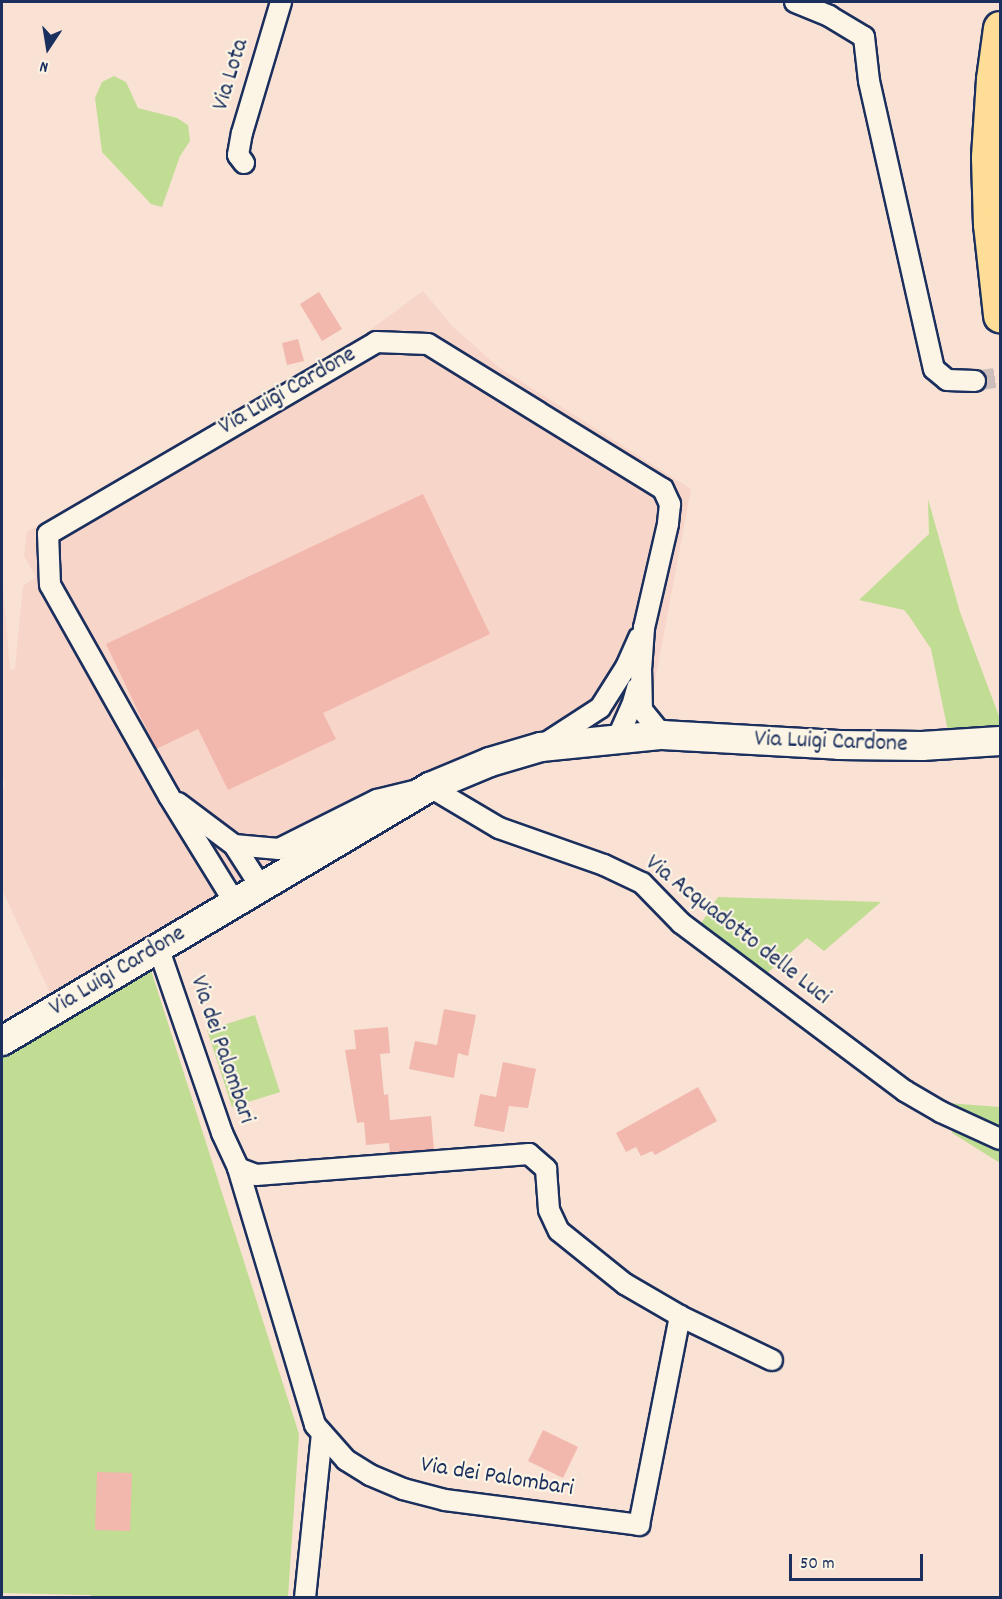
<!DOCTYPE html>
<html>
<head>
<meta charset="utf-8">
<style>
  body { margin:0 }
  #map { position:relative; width:1002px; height:1599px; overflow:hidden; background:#f9e2d4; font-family:Dekko,sans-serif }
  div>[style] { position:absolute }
  .built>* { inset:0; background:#f7d5c8 }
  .green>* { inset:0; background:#c1dc93 }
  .building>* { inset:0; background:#f2b7ad }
  .street-tunnel>* { height:20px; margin-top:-10px; transform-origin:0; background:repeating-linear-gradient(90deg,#cdbebc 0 20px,transparent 0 30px) }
  .roads { filter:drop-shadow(2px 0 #1b2f5e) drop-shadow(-2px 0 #1b2f5e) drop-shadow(0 2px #1b2f5e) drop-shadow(0 -2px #1b2f5e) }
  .street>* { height:20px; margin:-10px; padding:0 10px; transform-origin:10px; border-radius:10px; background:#fcf5e5 }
  .secondary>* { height:28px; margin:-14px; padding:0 14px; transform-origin:14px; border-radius:14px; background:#fcf5e5 }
  .highway>* { height:33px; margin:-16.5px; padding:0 16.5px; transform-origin:16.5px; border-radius:16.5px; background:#fedd96 }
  span { translate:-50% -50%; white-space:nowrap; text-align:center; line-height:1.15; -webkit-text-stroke:4.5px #fcf5e5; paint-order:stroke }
  .street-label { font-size:24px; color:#1b2f5e }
  .frame { position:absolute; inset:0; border:3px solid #1b2f5e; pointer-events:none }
  .north { position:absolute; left:18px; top:18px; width:60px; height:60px; -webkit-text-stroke:4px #fcf5e5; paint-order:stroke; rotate:192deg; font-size:16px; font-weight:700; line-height:24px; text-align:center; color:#1b2f5e }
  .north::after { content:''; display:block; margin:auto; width:21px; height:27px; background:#1b2f5e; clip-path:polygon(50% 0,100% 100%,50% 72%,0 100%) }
  .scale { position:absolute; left:789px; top:1554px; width:134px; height:27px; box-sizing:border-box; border:3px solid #1b2f5e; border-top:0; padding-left:8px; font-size:18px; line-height:21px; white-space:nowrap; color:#1b2f5e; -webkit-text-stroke:4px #fcf5e5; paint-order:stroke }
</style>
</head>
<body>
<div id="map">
  <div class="built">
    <i style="clip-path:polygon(423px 291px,453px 327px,497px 366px,691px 489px,651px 702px,525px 735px,424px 777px,52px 997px,2px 890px,2px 791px,5px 787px,2px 770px,2px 573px,10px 670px,15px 668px,23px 586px,36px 577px,24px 556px,27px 532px,355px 341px)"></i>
  </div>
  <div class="green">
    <i style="clip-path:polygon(114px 76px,126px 82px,138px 108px,177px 118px,188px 125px,190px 141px,180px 156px,162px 207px,151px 204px,102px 152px,95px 98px,102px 82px)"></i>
    <i style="clip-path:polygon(928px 499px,960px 612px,1000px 719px,1000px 727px,948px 731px,931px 649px,909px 616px,904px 610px,859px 600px,929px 534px)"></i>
    <i style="clip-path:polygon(718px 897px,881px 902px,824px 951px,807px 938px,764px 976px,698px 928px)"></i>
    <i style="clip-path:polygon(150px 967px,299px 1434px,288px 1597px,93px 1598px,90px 1595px,2px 1593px,2px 1050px)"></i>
    <i style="clip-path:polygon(255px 1015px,280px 1092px,232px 1107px,207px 1030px)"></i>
    <i style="clip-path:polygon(948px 1103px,1000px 1107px,1000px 1163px,952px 1133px,953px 1128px,942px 1121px)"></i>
  </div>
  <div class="building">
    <i style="clip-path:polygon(319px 292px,342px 329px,322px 341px,300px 304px)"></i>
    <i style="clip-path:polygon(298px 339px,304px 361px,287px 365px,282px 343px)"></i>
    <i style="clip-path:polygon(423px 494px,490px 634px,323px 713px,336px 739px,228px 790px,198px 729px,156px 749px,106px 644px)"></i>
    <i style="clip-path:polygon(444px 1009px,476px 1015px,468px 1056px,458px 1053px,454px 1078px,409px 1069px,415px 1041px,437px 1045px)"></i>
    <i style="clip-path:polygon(388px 1027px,390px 1053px,380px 1054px,384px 1095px,388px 1094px,390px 1120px,431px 1116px,434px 1150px,390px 1154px,389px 1143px,366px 1145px,364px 1122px,357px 1123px,345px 1050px,356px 1049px,354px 1030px)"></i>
    <i style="clip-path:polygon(503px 1062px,536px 1069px,528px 1108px,509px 1106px,504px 1132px,474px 1126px,480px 1094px,496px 1097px)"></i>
    <i style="clip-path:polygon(698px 1087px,717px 1121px,655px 1155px,652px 1151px,641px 1156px,636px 1147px,626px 1152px,616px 1133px)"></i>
    <i style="clip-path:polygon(543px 1430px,578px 1447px,563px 1478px,528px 1461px)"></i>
    <i style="clip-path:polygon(97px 1472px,132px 1473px,130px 1531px,95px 1530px)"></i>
  </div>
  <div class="street-tunnel">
    <i style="left:975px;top:381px;width:25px;rotate:-9deg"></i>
  </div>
  <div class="roads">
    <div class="street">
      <i style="left:795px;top:2px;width:37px;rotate:22deg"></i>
      <i style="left:829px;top:16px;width:41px;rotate:31deg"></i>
      <i style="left:864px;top:37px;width:44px;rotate:83.5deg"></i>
      <i style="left:869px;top:81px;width:295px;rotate:77.3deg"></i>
      <i style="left:934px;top:369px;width:17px;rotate:40deg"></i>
      <i style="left:947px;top:380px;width:28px;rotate:2deg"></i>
      <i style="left:244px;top:163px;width:10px;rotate:-127deg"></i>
      <i style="left:238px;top:155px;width:22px;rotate:-80deg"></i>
      <i style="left:242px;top:133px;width:137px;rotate:-73.4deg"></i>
      <i style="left:617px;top:739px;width:36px;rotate:-66deg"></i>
      <i style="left:632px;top:706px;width:19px;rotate:-74deg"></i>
      <i style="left:543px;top:745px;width:68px;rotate:-33deg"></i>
      <i style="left:600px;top:708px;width:49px;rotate:-57.6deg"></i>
      <i style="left:626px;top:667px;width:32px;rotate:-66deg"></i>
      <i style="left:178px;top:803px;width:70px;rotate:36.9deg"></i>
      <i style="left:234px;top:845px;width:50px;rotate:57.3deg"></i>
      <i style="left:234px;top:845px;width:45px;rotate:5.1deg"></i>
      <i style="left:279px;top:849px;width:110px;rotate:-26.6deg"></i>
      <i style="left:377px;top:800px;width:55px;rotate:-13.8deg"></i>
      <i style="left:430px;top:787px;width:80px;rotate:30.7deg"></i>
      <i style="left:499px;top:828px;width:111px;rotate:19.4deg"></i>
      <i style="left:604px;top:865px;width:42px;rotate:25.3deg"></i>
      <i style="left:642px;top:883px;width:56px;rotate:45.7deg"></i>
      <i style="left:681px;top:923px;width:280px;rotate:36.9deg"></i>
      <i style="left:905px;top:1091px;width:42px;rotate:30.3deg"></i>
      <i style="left:941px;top:1112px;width:65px;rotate:24.6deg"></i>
      <i style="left:235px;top:903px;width:126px;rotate:-121.7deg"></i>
      <i style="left:169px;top:796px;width:242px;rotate:-119.4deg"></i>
      <i style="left:50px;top:585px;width:51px;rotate:-92.2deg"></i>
      <i style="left:48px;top:534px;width:380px;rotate:-30.3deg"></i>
      <i style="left:376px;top:342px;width:52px;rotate:2.2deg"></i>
      <i style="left:428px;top:344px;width:276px;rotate:31.7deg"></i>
      <i style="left:663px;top:489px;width:17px;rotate:65deg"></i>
      <i style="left:670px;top:504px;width:20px;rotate:96deg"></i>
      <i style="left:668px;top:524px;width:107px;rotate:103deg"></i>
      <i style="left:644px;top:628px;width:39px;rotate:94deg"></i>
      <i style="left:641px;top:667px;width:43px;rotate:88.7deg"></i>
      <i style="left:642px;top:710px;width:32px;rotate:51deg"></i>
      <i style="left:158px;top:947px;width:197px;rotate:71deg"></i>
      <i style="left:222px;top:1133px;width:38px;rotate:65deg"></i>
      <i style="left:238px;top:1168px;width:19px;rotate:21deg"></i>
      <i style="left:256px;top:1175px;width:274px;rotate:-4.4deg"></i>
      <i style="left:529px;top:1154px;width:23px;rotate:41deg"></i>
      <i style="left:546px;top:1169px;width:41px;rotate:85.8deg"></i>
      <i style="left:549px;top:1210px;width:23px;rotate:65deg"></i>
      <i style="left:559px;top:1231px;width:85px;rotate:38.8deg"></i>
      <i style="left:625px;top:1284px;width:64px;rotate:30.2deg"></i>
      <i style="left:680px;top:1316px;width:102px;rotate:25.6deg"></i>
      <i style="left:238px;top:1168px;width:268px;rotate:73.3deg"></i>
      <i style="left:315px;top:1425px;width:47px;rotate:48.5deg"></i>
      <i style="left:346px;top:1460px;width:28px;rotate:32deg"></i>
      <i style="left:370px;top:1475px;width:36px;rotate:23deg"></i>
      <i style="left:403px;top:1489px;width:43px;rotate:14.7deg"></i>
      <i style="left:445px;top:1500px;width:196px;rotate:7.3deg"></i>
      <i style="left:639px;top:1525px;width:213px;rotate:-78.9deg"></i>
      <i style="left:305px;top:1598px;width:165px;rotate:-84.1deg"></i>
    </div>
    <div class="secondary">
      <i style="left:2px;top:1041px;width:498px;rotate:-30.7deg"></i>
      <i style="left:430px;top:787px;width:65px;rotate:-22.6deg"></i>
      <i style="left:490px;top:762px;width:53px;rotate:-16.4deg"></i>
      <i style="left:541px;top:747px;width:122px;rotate:-5.7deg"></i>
      <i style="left:662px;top:735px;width:177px;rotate:3.2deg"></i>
      <i style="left:839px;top:745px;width:83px;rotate:0.7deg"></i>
      <i style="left:922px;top:746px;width:78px;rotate:-3.7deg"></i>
    </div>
    <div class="highway">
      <i style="left:1000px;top:28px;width:51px;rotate:97.8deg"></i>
      <i style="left:993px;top:79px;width:78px;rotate:93.7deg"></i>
      <i style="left:988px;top:157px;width:67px;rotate:88.3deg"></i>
      <i style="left:990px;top:224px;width:92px;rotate:83.7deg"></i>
    </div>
  </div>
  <div class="street-label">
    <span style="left:232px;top:75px;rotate:-73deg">Via Lota</span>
    <span style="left:288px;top:392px;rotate:-30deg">Via Luigi Cardone</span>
    <span style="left:831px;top:743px;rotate:2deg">Via Luigi Cardone</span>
    <span style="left:737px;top:931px;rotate:38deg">Via Acquadotto delle Luci</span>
    <span style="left:118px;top:972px;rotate:-31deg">Via Luigi Cardone</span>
    <span style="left:221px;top:1050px;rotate:71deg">Via dei Palombari</span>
    <span style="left:497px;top:1478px;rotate:9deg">Via dei Palombari</span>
  </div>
  <div class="frame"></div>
  <div class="north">N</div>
  <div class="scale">50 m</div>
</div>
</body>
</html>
